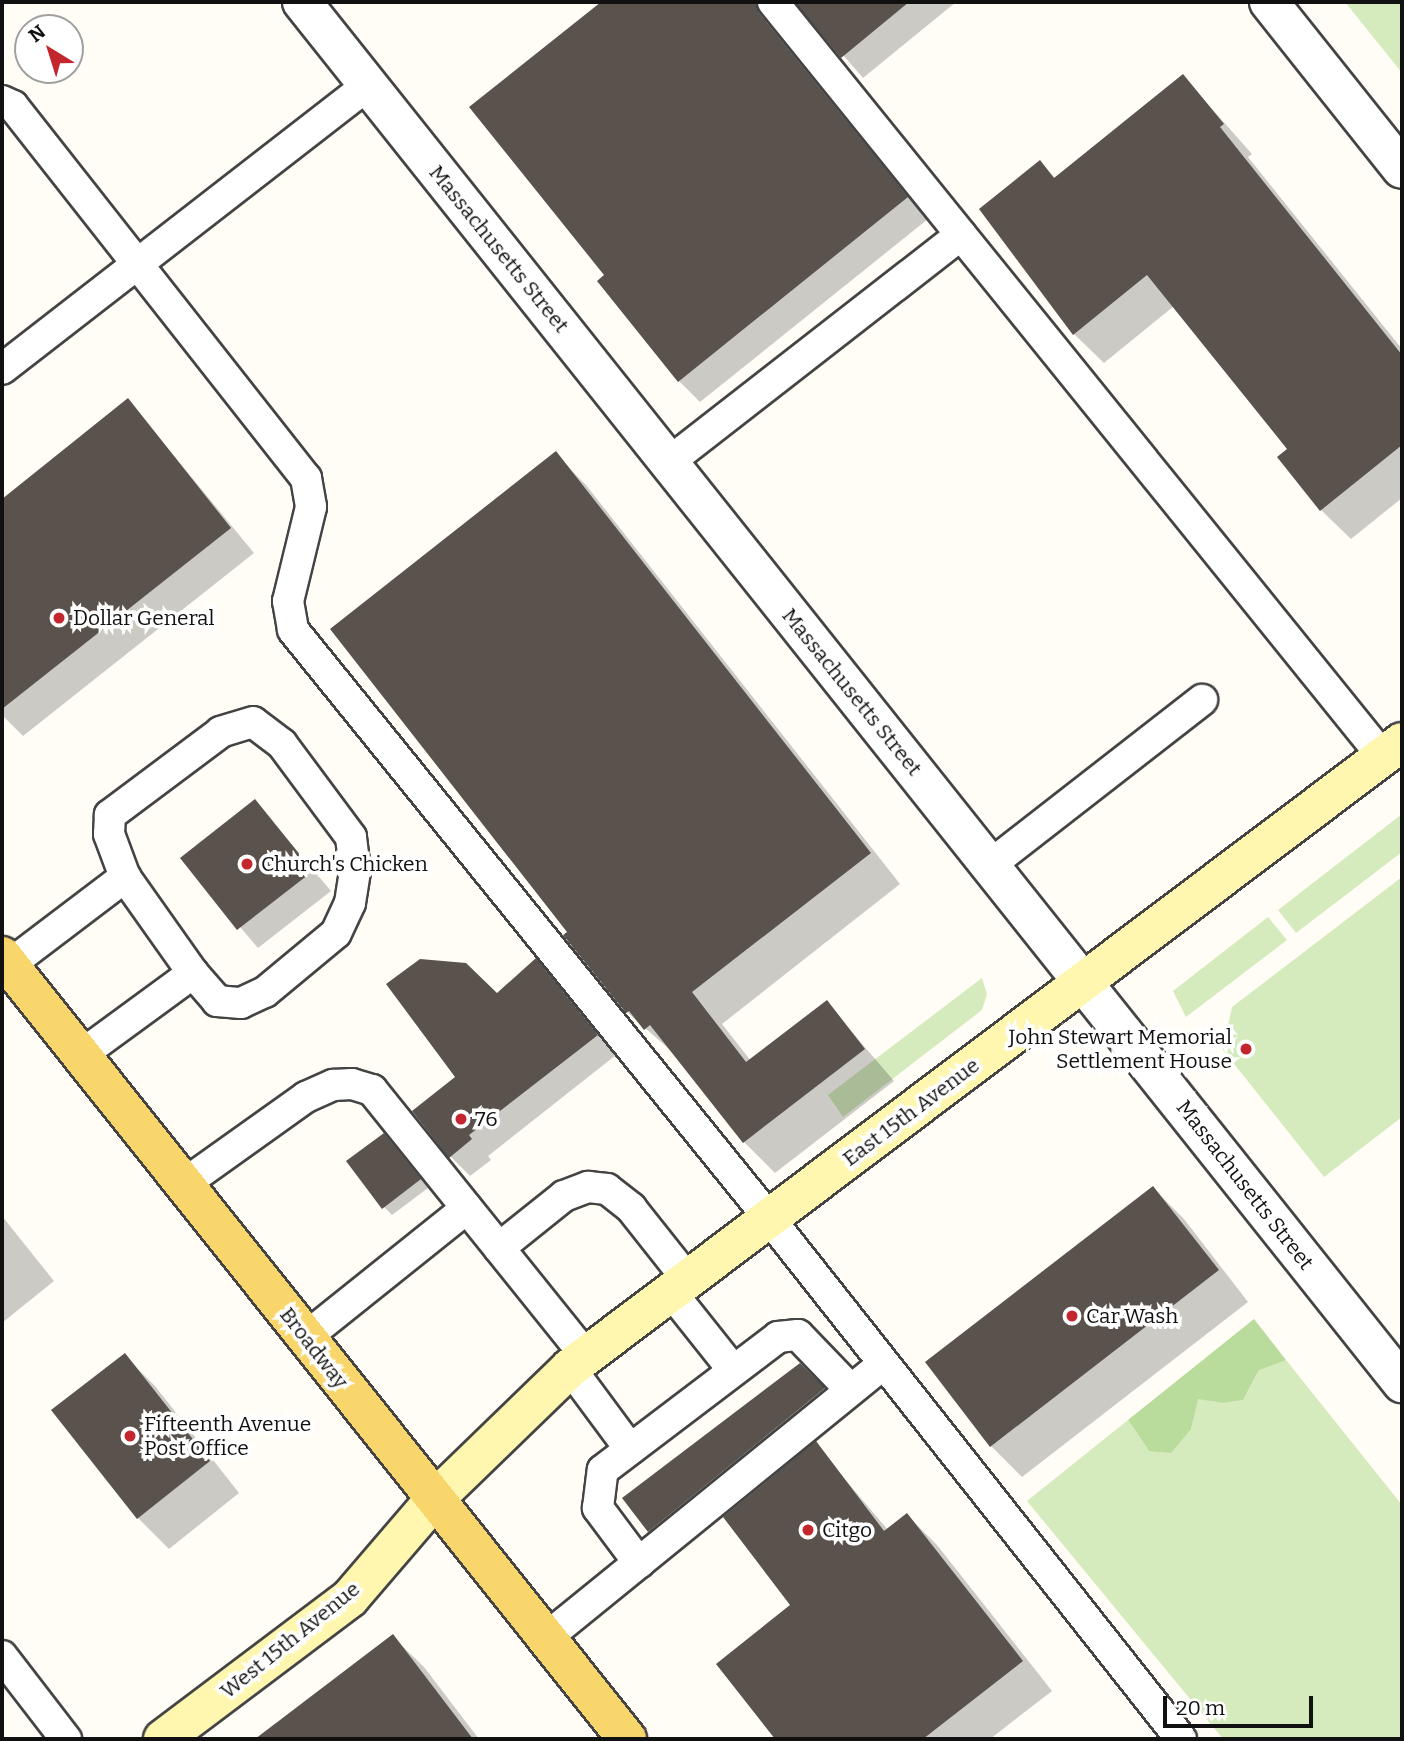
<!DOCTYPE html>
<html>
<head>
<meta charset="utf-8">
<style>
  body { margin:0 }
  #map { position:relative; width:1404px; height:1741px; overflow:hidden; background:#fffdf5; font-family:Bitter,serif }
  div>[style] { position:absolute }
  .green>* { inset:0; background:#d5ebbd }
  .forest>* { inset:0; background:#b9dc9c }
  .shadow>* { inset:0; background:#0003 }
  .building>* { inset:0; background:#5a524d }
  .roads { filter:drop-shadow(2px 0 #444) drop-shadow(-2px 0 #444) drop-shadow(0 2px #444) drop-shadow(0 -2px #444) }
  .lane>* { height:30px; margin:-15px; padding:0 15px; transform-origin:15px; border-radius:15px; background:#fff }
  .street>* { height:38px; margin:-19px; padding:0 19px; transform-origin:19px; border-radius:19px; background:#fff }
  .secondary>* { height:38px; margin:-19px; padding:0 19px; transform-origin:19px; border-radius:19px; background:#fff6b0 }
  .primary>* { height:38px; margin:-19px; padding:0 19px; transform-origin:19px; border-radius:19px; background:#f9d66b }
  .dots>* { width:19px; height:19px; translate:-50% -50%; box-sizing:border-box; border:4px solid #fff; border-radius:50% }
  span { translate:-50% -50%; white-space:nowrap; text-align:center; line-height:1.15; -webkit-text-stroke:7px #fff; paint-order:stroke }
  .street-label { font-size:21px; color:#111 }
  .poi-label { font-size:21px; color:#111 }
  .left { translate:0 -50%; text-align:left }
  .right { translate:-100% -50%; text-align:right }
  .frame { position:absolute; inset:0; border:4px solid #111; pointer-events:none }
  .north { position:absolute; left:14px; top:14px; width:70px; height:70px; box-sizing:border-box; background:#fff; border:2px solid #a0a0a0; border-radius:50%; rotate:322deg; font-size:19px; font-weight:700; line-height:28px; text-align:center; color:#111 }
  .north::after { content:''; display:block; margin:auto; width:24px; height:32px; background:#c4262e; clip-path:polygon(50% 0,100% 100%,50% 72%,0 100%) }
  .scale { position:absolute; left:1163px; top:1696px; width:150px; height:32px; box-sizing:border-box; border:4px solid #111; border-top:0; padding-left:9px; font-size:21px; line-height:24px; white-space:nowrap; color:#111; -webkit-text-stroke:5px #fff; paint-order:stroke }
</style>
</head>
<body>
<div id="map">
  <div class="green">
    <i style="clip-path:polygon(1345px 2px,1402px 2px,1402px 73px)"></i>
    <i style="clip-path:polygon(1402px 814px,1402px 852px,1296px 933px,1278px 910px)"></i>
    <i style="clip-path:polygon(1402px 877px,1402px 1117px,1324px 1177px,1223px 1050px,1232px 1007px)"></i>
    <i style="clip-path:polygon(1268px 917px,1287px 940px,1186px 1017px,1173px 991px)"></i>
    <i style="clip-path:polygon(982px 978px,987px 994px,982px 1010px,843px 1117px,828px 1095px)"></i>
    <i style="clip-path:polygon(1275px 1360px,1286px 1360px,1402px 1505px,1402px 1739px,1223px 1739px,1027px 1501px,1128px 1420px,1149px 1451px,1191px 1429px,1197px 1398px,1223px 1403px,1243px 1400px,1259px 1370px)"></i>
  </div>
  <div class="forest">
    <i style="clip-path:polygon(1254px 1319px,1286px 1360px,1259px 1370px,1243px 1400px,1223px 1403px,1198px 1399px,1191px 1429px,1171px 1453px,1149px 1451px,1128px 1420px)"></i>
  </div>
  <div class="shadow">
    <i style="clip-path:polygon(604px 2px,956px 2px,863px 78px,803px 9px,793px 5px,776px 26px,928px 219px,700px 402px,679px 381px,607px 276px,472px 108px)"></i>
    <i style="clip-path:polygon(1183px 76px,1252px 154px,1248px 157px,1402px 349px,1402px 498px,1351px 539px,1321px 510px,1289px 449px,1174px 306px,1104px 363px,1074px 334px,1040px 162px,1056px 179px)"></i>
    <i style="clip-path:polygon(128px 400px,254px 553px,23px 736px,2px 715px,2px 501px)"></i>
    <i style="clip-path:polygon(555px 454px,586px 485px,900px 884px,722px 1024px,751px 1061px,827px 1003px,894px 1081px,775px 1173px,744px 1142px,678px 1057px,627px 1012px,570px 932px)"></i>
    <i style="clip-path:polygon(255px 801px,331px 891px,258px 948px,182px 858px)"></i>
    <i style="clip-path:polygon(536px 961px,616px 1055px,488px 1156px,491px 1160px,470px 1176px,450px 1156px,458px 1078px,497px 995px)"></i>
    <i style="clip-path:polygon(392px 1143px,428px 1188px,392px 1215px,384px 1207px)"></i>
    <i style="clip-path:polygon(1153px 1188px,1184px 1219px,1248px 1302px,1022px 1477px,991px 1446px)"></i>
    <i style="clip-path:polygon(2px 1216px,54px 1281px,2px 1323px)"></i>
    <i style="clip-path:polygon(124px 1355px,155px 1386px,239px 1493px,169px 1549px,138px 1518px,53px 1411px)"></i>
    <i style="clip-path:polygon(800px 1365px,832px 1397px,657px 1539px,624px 1498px)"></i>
    <i style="clip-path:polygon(815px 1444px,888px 1530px,907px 1515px,937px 1545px,1052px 1691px,990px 1739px,777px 1739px,718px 1664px,793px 1605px)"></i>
    <i style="clip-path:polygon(393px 1637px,424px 1667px,479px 1739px,258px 1739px)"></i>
  </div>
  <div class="building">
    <i style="clip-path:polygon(601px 2px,756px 2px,759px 13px,908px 197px,678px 382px,597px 281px,604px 275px,469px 107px)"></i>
    <i style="clip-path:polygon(795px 2px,909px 2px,841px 58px)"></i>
    <i style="clip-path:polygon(1183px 74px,1224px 124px,1220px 127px,1402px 355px,1402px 445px,1320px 511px,1277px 457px,1287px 449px,1147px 275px,1073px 335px,979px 209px,1040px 160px,1054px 178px)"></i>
    <i style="clip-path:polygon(128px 398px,231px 528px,2px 709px,2px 499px)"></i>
    <i style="clip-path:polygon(556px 451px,871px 853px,692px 992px,746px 1062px,827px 1000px,865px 1049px,743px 1143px,650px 1025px,644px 1030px,629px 1011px,626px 1013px,563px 935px,567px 932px,330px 629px)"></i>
    <i style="clip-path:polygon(255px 799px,313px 871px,237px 930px,180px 858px)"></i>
    <i style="clip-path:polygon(536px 958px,598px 1035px,469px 1135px,472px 1139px,449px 1158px,412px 1111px,455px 1077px,386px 984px,420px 959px,466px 963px,497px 993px)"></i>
    <i style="clip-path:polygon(384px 1133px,421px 1179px,382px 1209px,346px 1161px)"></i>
    <i style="clip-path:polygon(1153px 1186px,1219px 1270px,990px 1447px,925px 1362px)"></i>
    <i style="clip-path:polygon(125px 1353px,210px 1461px,137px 1519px,51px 1410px)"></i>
    <i style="clip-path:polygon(800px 1363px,825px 1388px,648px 1532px,622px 1498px)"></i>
    <i style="clip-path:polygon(816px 1441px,884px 1531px,907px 1513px,1023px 1661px,923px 1739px,775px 1739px,716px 1664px,790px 1605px,723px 1517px)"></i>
    <i style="clip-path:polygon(393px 1634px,473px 1739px,255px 1739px)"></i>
  </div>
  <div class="roads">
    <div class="lane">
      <i style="left:773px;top:2px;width:971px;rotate:51.06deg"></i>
      <i style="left:2px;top:101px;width:12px;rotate:24deg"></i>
      <i style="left:13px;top:106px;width:474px;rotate:51.8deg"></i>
      <i style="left:306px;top:478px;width:29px;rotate:80deg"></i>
      <i style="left:311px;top:507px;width:97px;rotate:103.7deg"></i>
      <i style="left:288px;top:601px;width:29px;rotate:80deg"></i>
      <i style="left:293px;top:630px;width:757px;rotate:51.01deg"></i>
      <i style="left:769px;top:1218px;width:664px;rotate:51.66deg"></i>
      <i style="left:2px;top:369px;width:463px;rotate:-37.8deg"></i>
      <i style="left:669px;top:462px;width:370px;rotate:-37.9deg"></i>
      <i style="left:990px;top:865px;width:269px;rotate:-37.9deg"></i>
      <i style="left:9px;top:965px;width:146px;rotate:-37.2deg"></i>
      <i style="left:81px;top:1055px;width:139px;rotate:-36.2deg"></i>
      <i style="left:193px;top:973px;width:37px;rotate:49deg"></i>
      <i style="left:217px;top:1001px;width:24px;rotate:5deg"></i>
      <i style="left:241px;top:1003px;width:26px;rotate:-25deg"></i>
      <i style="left:265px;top:992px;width:92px;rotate:-39.7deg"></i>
      <i style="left:336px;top:933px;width:33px;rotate:-65deg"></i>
      <i style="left:350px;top:903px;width:33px;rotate:-81deg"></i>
      <i style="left:355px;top:870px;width:33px;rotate:-97deg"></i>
      <i style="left:351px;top:837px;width:116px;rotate:-126.6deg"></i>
      <i style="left:282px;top:744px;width:36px;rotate:-143deg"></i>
      <i style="left:253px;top:722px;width:34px;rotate:163deg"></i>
      <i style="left:221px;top:732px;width:139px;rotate:143.2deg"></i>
      <i style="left:110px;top:815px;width:19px;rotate:93deg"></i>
      <i style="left:109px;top:834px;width:46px;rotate:69.6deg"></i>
      <i style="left:125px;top:877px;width:118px;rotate:54.7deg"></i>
      <i style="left:184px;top:1184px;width:150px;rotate:-35.5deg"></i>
      <i style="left:306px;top:1097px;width:30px;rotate:-24deg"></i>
      <i style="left:333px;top:1085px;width:19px;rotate:-3deg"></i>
      <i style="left:352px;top:1084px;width:21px;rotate:17deg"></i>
      <i style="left:372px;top:1090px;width:341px;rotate:51.2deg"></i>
      <i style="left:499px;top:1248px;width:83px;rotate:-38.7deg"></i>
      <i style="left:564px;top:1196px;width:26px;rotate:-21deg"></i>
      <i style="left:588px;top:1187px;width:19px;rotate:6deg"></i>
      <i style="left:607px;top:1189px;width:31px;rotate:38deg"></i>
      <i style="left:631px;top:1208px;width:92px;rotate:51.6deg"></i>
      <i style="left:671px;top:1292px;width:100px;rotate:51.5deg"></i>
      <i style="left:306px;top:1337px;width:206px;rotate:-38.7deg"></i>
      <i style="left:570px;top:1368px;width:101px;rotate:53.5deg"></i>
      <i style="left:639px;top:1563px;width:69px;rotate:-126.7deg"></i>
      <i style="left:598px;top:1508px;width:38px;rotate:-83deg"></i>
      <i style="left:603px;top:1470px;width:220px;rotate:-37.2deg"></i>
      <i style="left:778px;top:1337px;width:20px;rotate:-6deg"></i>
      <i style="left:798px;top:1335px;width:76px;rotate:46.1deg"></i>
      <i style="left:546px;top:1638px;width:434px;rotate:-39.1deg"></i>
      <i style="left:2px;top:1656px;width:105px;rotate:52.4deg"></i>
    </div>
    <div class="street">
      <i style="left:302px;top:2px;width:1766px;rotate:51.46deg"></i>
      <i style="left:1269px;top:2px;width:213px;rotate:51.5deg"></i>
    </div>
    <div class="secondary">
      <i style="left:163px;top:1739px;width:234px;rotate:-37deg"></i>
      <i style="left:350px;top:1598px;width:130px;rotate:-49.4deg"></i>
      <i style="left:435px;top:1499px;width:188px;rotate:-44.1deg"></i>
      <i style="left:570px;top:1368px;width:1041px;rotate:-36.96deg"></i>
    </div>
    <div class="primary">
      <i style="left:2px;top:956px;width:1002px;rotate:51.4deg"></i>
    </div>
  </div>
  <div class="dots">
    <i style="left:59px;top:618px;background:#c4262e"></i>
    <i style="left:247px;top:864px;background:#c4262e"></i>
    <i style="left:1246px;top:1049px;background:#c4262e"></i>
    <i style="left:461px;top:1119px;background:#c4262e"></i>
    <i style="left:1072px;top:1316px;background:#c4262e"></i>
    <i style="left:130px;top:1436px;background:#c4262e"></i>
    <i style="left:808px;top:1530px;background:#c4262e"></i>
  </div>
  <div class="street-label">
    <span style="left:499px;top:249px;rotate:51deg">Massachusetts Street</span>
    <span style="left:852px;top:692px;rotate:51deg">Massachusetts Street</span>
    <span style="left:911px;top:1112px;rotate:-37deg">East 15th Avenue</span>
    <span style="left:1245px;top:1185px;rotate:52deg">Massachusetts Street</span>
    <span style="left:314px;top:1348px;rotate:52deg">Broadway</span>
    <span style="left:290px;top:1640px;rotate:-39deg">West 15th Avenue</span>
  </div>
  <div class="poi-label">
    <span class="left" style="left:73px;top:618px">Dollar General</span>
    <span class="left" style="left:261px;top:864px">Church's Chicken</span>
    <span class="right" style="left:1232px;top:1049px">John Stewart Memorial<br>Settlement House</span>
    <span class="left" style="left:475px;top:1119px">76</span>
    <span class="left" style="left:1086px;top:1316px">Car Wash</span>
    <span class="left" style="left:144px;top:1436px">Fifteenth Avenue<br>Post Office</span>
    <span class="left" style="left:822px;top:1530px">Citgo</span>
  </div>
  <div class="frame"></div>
  <div class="north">N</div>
  <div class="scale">20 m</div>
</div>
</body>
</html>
